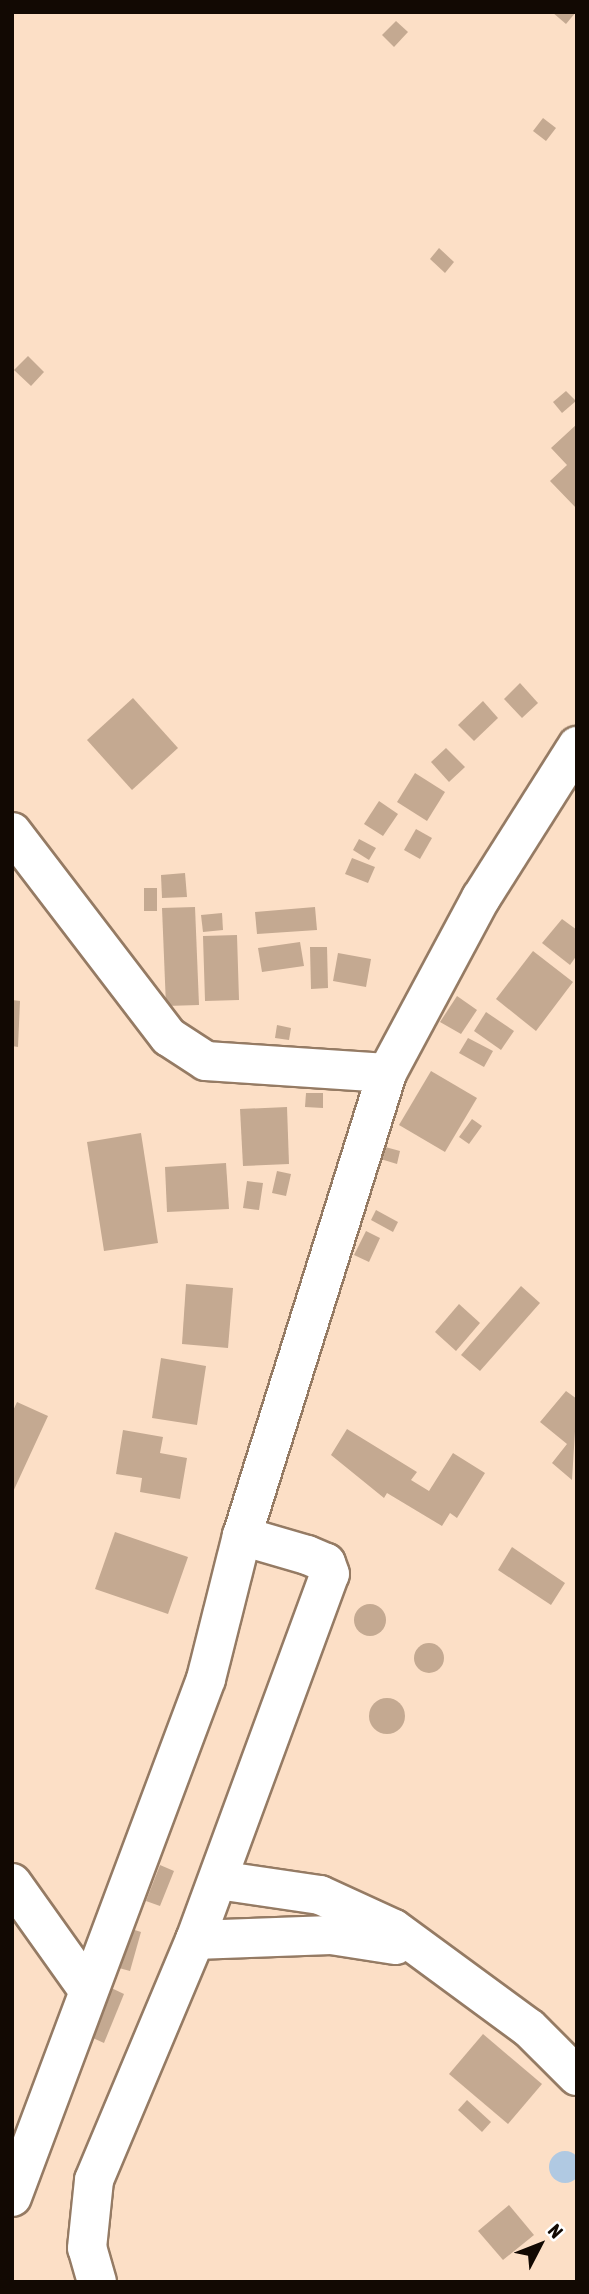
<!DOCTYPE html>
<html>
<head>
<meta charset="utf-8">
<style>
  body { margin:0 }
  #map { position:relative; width:589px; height:2294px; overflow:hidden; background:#fcdfc6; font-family:"Asap Condensed",sans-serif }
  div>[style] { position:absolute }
  .water>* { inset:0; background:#b0c9e2 }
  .round { border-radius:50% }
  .building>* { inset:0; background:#c4a991 }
  .roads { filter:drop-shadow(2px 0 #957b64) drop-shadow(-2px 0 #957b64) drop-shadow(0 2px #957b64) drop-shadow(0 -2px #957b64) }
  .minor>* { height:38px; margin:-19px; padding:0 19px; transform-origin:19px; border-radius:19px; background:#fff }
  span { translate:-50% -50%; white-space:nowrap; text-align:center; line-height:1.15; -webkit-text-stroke:7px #fff; paint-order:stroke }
  .frame { position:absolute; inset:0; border:14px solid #120903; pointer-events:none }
  .north { position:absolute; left:505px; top:2210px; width:70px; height:70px; -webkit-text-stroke:5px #fff; paint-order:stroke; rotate:48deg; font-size:19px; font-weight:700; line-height:28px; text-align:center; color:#120903 }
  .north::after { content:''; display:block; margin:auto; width:24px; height:32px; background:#120903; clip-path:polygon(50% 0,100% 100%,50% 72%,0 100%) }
</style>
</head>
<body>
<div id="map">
  <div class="water">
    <i class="round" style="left:549px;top:2151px;width:32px;height:32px"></i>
  </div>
  <div class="building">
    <i style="clip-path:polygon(552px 12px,576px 12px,566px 24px)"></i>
    <i style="clip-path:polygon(396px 21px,408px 32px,394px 47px,382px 35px)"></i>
    <i style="clip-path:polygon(543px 118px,556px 128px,546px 141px,533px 131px)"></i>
    <i style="clip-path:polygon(439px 248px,454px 262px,445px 273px,430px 259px)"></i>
    <i style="clip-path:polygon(28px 356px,44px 372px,31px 386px,14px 370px)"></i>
    <i style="clip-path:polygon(566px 391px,576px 401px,562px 413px,553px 402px)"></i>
    <i style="clip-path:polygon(577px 424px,577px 509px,550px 481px,567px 465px,551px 448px)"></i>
    <i style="clip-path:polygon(520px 683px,538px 703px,522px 718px,504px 699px)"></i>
    <i style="clip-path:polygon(133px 698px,178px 748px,132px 790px,87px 740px)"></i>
    <i style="clip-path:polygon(483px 701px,498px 718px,474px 741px,458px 725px)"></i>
    <i style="clip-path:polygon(446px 748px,465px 767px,449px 782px,431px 762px)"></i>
    <i style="clip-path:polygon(415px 773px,445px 792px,427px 821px,397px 802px)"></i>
    <i style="clip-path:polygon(379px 801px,398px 814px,383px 836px,364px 824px)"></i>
    <i style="clip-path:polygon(416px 829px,432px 838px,420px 859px,404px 850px)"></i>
    <i style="clip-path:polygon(359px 839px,376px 848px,369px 860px,353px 850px)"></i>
    <i style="clip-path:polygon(352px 858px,375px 867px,368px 883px,345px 874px)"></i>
    <i style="clip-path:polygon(185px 873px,187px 897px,162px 898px,161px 875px)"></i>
    <i style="clip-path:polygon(144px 888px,157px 888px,157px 911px,144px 911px)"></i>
    <i style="clip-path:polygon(195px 907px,199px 1005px,166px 1006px,162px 908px)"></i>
    <i style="clip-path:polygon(315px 907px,317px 930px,257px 934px,255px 912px)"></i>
    <i style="clip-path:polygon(222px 913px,223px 930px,203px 932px,201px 915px)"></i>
    <i style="clip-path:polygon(562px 919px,577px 930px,577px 955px,570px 965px,542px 943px)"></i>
    <i style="clip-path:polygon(237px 935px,239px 1000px,205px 1001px,203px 936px)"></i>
    <i style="clip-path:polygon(300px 942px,304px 966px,262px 972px,258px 948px)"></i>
    <i style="clip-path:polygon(310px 947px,327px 947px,328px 988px,311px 989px)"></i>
    <i style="clip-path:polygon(533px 951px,573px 982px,536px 1031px,496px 999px)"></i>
    <i style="clip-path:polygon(338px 953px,371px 959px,366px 987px,333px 981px)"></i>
    <i style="clip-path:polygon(457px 996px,477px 1010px,461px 1034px,440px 1022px)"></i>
    <i style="clip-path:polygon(12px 1000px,20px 1001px,18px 1047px,12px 1046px)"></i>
    <i style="clip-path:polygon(486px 1012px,514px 1031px,501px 1050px,474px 1031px)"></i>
    <i style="clip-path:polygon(277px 1025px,291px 1028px,289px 1040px,275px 1038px)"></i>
    <i style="clip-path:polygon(468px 1038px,493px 1051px,484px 1067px,459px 1053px)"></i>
    <i style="clip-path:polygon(431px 1071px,477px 1098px,445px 1152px,399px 1125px)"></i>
    <i style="clip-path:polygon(306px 1093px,323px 1093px,323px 1108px,305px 1107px)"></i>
    <i style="clip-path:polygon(287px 1107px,289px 1164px,243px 1166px,240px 1109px)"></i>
    <i style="clip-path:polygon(472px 1119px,482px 1126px,469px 1144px,459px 1137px)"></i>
    <i style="clip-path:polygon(141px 1133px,158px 1243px,104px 1251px,87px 1142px)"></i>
    <i style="clip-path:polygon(378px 1145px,400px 1151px,397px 1164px,374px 1157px)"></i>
    <i style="clip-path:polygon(226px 1163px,229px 1209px,167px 1212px,165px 1167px)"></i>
    <i style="clip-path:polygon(277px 1171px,291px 1174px,286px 1196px,272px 1193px)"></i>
    <i style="clip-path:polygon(247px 1181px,263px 1183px,259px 1210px,243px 1208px)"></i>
    <i style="clip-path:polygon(376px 1210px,398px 1222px,393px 1232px,371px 1220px)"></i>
    <i style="clip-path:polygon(366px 1231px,380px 1238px,369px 1262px,354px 1255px)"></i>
    <i style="clip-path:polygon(186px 1284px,233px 1288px,228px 1348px,182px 1344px)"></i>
    <i style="clip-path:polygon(521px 1286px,540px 1303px,480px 1371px,461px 1355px)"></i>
    <i style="clip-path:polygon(459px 1304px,480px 1323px,456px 1351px,435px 1332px)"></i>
    <i style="clip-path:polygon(161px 1358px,206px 1366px,197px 1425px,152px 1418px)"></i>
    <i style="clip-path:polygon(566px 1391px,577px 1399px,572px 1480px,552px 1463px,567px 1444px,540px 1422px)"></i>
    <i style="clip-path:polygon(17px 1402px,48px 1416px,12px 1494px,12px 1413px)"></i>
    <i style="clip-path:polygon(347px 1429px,417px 1472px,411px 1480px,429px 1491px,453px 1453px,485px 1473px,457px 1518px,450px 1513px,442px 1526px,387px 1493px,384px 1498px,331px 1455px)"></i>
    <i style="clip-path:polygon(123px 1430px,163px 1437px,160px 1453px,187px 1458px,180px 1499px,140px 1492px,142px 1478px,116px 1474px)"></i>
    <i style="clip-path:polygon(115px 1532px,188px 1557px,168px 1614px,95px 1589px)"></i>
    <i style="clip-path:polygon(512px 1547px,565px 1583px,551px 1605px,498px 1570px)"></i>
    <i class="round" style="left:354px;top:1604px;width:32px;height:32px"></i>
    <i class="round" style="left:414px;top:1643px;width:30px;height:30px"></i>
    <i class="round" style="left:369px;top:1698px;width:36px;height:36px"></i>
    <i style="clip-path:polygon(160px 1865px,174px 1871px,160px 1906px,146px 1901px)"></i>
    <i style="clip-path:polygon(119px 1925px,141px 1932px,130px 1971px,108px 1965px)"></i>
    <i style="clip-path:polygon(105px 1985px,124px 1994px,104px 2043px,84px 2034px)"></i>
    <i style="clip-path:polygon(483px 2034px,542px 2084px,508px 2124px,449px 2074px)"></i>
    <i style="clip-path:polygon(467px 2100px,491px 2122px,482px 2132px,458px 2110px)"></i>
    <i style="clip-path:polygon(509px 2205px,534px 2235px,503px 2260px,478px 2231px)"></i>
  </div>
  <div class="roads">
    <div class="minor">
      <i style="left:12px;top:832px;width:258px;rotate:52.6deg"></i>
      <i style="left:169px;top:1037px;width:44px;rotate:33deg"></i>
      <i style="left:206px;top:1061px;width:181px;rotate:3.8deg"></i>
      <i style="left:218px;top:1880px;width:103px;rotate:8.4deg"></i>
      <i style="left:320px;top:1895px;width:81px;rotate:24.7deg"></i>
      <i style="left:394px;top:1929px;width:167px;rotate:36.3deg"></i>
      <i style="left:529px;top:2028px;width:68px;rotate:45deg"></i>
      <i style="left:12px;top:1883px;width:128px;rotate:54.6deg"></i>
      <i style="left:195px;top:1940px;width:136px;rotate:-2.1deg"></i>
      <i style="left:331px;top:1935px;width:65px;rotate:8.9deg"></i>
      <i style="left:12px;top:2197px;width:553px;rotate:-69.47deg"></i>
      <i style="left:206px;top:1679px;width:147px;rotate:-75.9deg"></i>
      <i style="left:242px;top:1536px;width:485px;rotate:-72.6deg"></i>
      <i style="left:387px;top:1073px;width:199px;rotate:-61.8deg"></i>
      <i style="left:481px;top:898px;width:180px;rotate:-57.7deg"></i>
      <i style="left:97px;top:2282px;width:35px;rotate:-106deg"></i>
      <i style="left:87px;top:2248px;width:68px;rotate:-84.1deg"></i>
      <i style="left:94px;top:2180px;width:260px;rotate:-67.2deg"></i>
      <i style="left:195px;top:1940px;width:390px;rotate:-69.8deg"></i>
      <i style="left:330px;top:1574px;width:12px;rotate:-110deg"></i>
      <i style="left:326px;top:1563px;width:21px;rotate:-157deg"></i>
      <i style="left:307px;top:1555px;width:68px;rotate:-163.7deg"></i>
    </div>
  </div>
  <div class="frame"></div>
  <div class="north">N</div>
</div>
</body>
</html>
